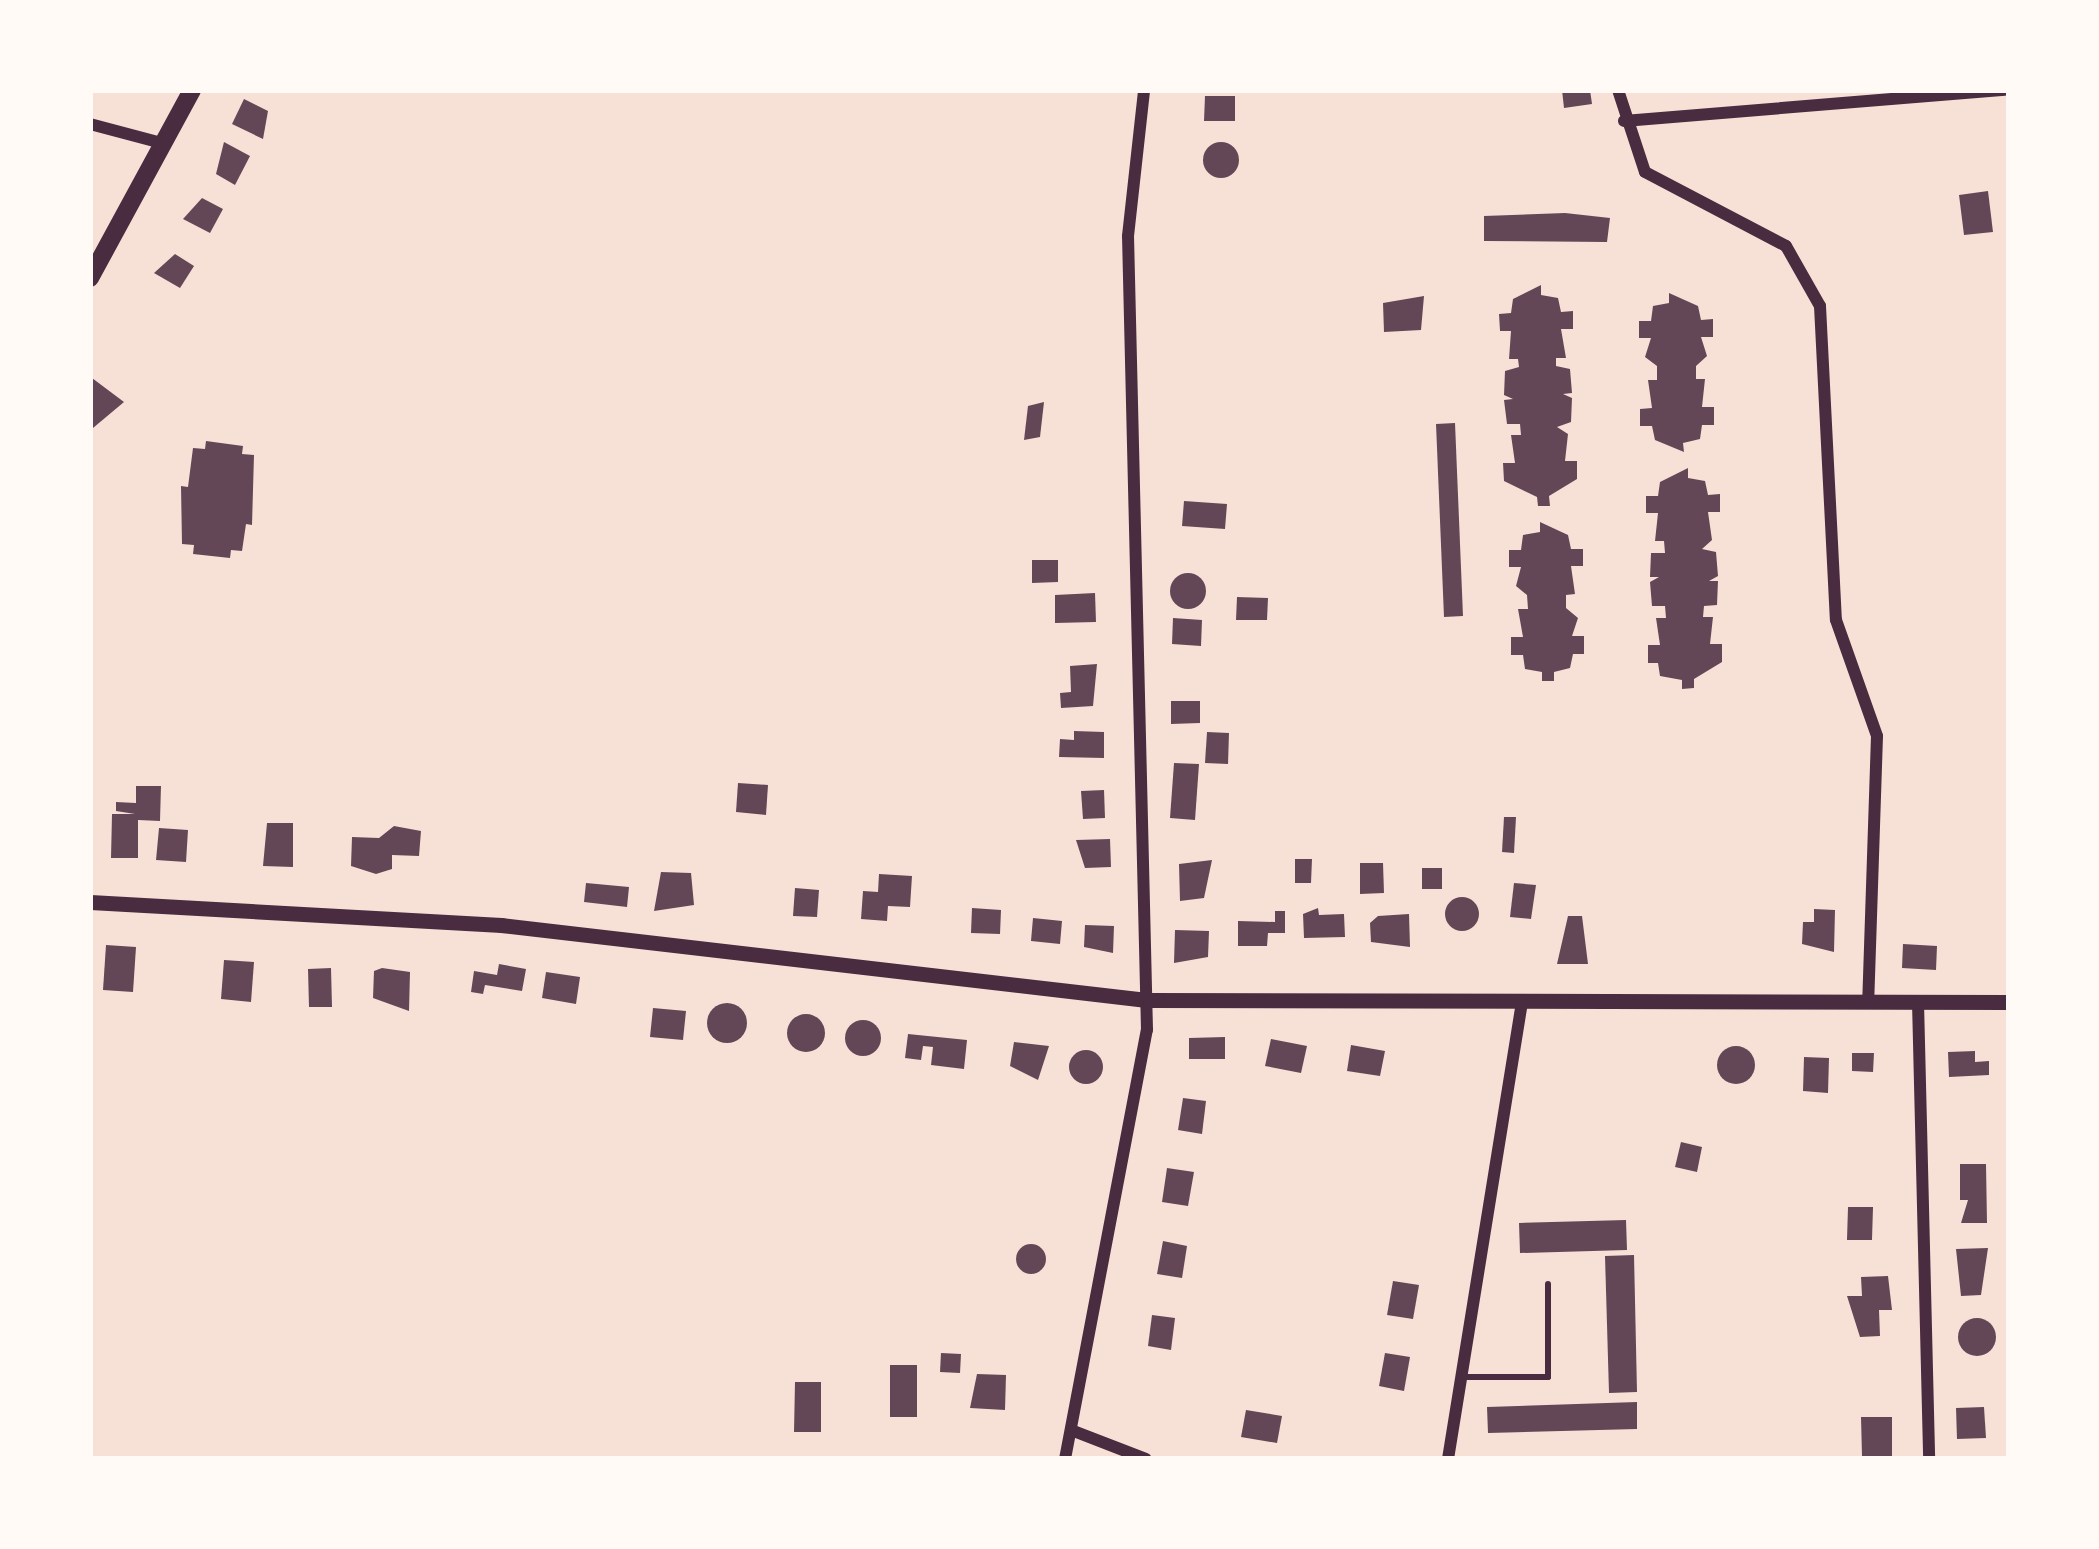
<!DOCTYPE html>
<html>
<head>
<meta charset="utf-8">
<style>
  body { margin:0 }
  #map { position:relative; width:2099px; height:1549px; overflow:hidden; background:#f7e1d7; font-family:"Varela Round",sans-serif }
  div>[style] { position:absolute }
  .building>* { inset:0; background:#644757 }
  .round { border-radius:50% }
  .service>* { height:6px; margin:-3px; padding:0 3px; transform-origin:3px; border-radius:3px; background:#4a2c40 }
  .minor>* { height:12px; margin:-6px; padding:0 6px; transform-origin:6px; border-radius:6px; background:#4a2c40 }
  .tertiary>* { height:15px; margin:-7.5px; padding:0 7.5px; transform-origin:7.5px; border-radius:7.5px; background:#4a2c40 }
  .primary>* { height:18px; margin:-9px; padding:0 9px; transform-origin:9px; border-radius:9px; background:#4a2c40 }
  span { translate:-50% -50%; white-space:nowrap; text-align:center; line-height:1.15; -webkit-text-stroke:9px #fffaf5; paint-order:stroke }
  .frame { position:absolute; inset:0; border:93px solid #fffaf5; pointer-events:none }
</style>
</head>
<body>
<div id="map">
  <div class="building">
    <i style="clip-path:polygon(1562px 90px,1590px 90px,1592px 104px,1564px 108px)"></i>
    <i style="clip-path:polygon(1205px 96px,1235px 96px,1235px 121px,1204px 121px)"></i>
    <i style="clip-path:polygon(244px 99px,268px 111px,263px 139px,232px 124px)"></i>
    <i class="round" style="left:1203px;top:142px;width:36px;height:36px"></i>
    <i style="clip-path:polygon(224px 142px,250px 156px,235px 185px,216px 174px)"></i>
    <i style="clip-path:polygon(1988px 191px,1993px 232px,1964px 235px,1959px 195px)"></i>
    <i style="clip-path:polygon(202px 198px,223px 209px,210px 233px,183px 219px)"></i>
    <i style="clip-path:polygon(1565px 213px,1610px 218px,1607px 242px,1484px 241px,1484px 216px)"></i>
    <i style="clip-path:polygon(175px 254px,194px 266px,180px 288px,154px 273px)"></i>
    <i style="clip-path:polygon(1541px 285px,1541px 295px,1558px 298px,1561px 312px,1573px 311px,1573px 329px,1561px 329px,1566px 358px,1556px 358px,1556px 366px,1570px 369px,1572px 393px,1563px 394px,1572px 398px,1571px 422px,1557px 427px,1568px 434px,1565px 461px,1577px 461px,1577px 479px,1549px 496px,1550px 506px,1538px 506px,1537px 497px,1504px 481px,1503px 463px,1515px 463px,1511px 435px,1521px 435px,1520px 424px,1507px 424px,1504px 400px,1513px 399px,1504px 395px,1505px 371px,1519px 367px,1518px 359px,1509px 359px,1511px 331px,1500px 331px,1499px 314px,1511px 313px,1513px 299px)"></i>
    <i style="clip-path:polygon(1669px 293px,1698px 306px,1701px 320px,1713px 319px,1713px 337px,1701px 337px,1707px 356px,1696px 366px,1696px 379px,1705px 379px,1702px 407px,1714px 407px,1714px 425px,1702px 425px,1700px 439px,1683px 443px,1684px 452px,1655px 440px,1652px 426px,1640px 426px,1640px 409px,1652px 408px,1648px 380px,1657px 380px,1657px 366px,1645px 357px,1651px 338px,1639px 338px,1639px 321px,1651px 321px,1653px 306px,1669px 303px)"></i>
    <i style="clip-path:polygon(1424px 296px,1421px 330px,1384px 332px,1383px 303px)"></i>
    <i style="clip-path:polygon(92px 378px,124px 402px,93px 428px,90px 425px)"></i>
    <i style="clip-path:polygon(1044px 402px,1040px 437px,1024px 440px,1028px 406px)"></i>
    <i style="clip-path:polygon(1455px 423px,1463px 616px,1444px 617px,1436px 424px)"></i>
    <i style="clip-path:polygon(206px 441px,243px 446px,242px 454px,254px 455px,252px 525px,246px 524px,242px 551px,231px 550px,230px 558px,193px 554px,194px 545px,182px 544px,181px 486px,188px 487px,193px 448px,205px 449px)"></i>
    <i style="clip-path:polygon(1688px 468px,1688px 478px,1705px 481px,1708px 495px,1720px 494px,1720px 512px,1708px 512px,1712px 540px,1702px 549px,1716px 552px,1718px 576px,1709px 581px,1718px 581px,1717px 605px,1704px 606px,1703px 617px,1713px 617px,1710px 644px,1722px 644px,1722px 662px,1694px 679px,1694px 688px,1682px 689px,1682px 680px,1660px 676px,1658px 663px,1648px 663px,1648px 645px,1660px 645px,1656px 618px,1666px 618px,1665px 606px,1652px 606px,1650px 582px,1659px 577px,1650px 577px,1651px 553px,1665px 553px,1664px 541px,1655px 541px,1658px 513px,1646px 513px,1646px 496px,1658px 496px,1660px 482px)"></i>
    <i style="clip-path:polygon(1184px 501px,1227px 504px,1225px 529px,1182px 526px)"></i>
    <i style="clip-path:polygon(1540px 522px,1568px 535px,1571px 549px,1583px 549px,1583px 566px,1571px 566px,1575px 594px,1566px 595px,1566px 608px,1578px 618px,1572px 636px,1584px 636px,1584px 654px,1573px 654px,1570px 668px,1554px 672px,1554px 681px,1542px 681px,1542px 672px,1525px 669px,1523px 655px,1511px 655px,1511px 637px,1523px 637px,1518px 609px,1528px 609px,1527px 595px,1516px 586px,1521px 567px,1509px 567px,1509px 550px,1521px 550px,1523px 535px,1540px 532px)"></i>
    <i style="clip-path:polygon(1032px 560px,1058px 560px,1058px 582px,1032px 583px)"></i>
    <i class="round" style="left:1170px;top:573px;width:36px;height:36px"></i>
    <i style="clip-path:polygon(1095px 593px,1096px 622px,1055px 623px,1055px 595px)"></i>
    <i style="clip-path:polygon(1237px 597px,1268px 598px,1267px 620px,1236px 620px)"></i>
    <i style="clip-path:polygon(1173px 618px,1202px 620px,1201px 646px,1172px 644px)"></i>
    <i style="clip-path:polygon(1097px 664px,1093px 706px,1061px 708px,1060px 693px,1071px 692px,1070px 666px)"></i>
    <i style="clip-path:polygon(1171px 701px,1200px 701px,1200px 723px,1171px 724px)"></i>
    <i style="clip-path:polygon(1074px 731px,1104px 732px,1104px 758px,1059px 757px,1060px 739px,1074px 740px)"></i>
    <i style="clip-path:polygon(1207px 732px,1229px 733px,1228px 764px,1205px 763px)"></i>
    <i style="clip-path:polygon(1174px 763px,1199px 764px,1195px 820px,1170px 818px)"></i>
    <i style="clip-path:polygon(738px 783px,768px 785px,766px 815px,736px 812px)"></i>
    <i style="clip-path:polygon(136px 786px,161px 786px,160px 821px,138px 820px,138px 858px,111px 858px,112px 814px,135px 814px,116px 811px,116px 802px,136px 803px)"></i>
    <i style="clip-path:polygon(1104px 790px,1105px 818px,1083px 819px,1081px 791px)"></i>
    <i style="clip-path:polygon(1504px 817px,1516px 817px,1514px 853px,1502px 852px)"></i>
    <i style="clip-path:polygon(267px 823px,293px 823px,293px 867px,263px 866px)"></i>
    <i style="clip-path:polygon(394px 826px,421px 831px,419px 856px,392px 855px,392px 869px,376px 874px,351px 866px,352px 837px,379px 838px)"></i>
    <i style="clip-path:polygon(159px 828px,188px 830px,186px 862px,156px 860px)"></i>
    <i style="clip-path:polygon(1110px 839px,1111px 867px,1085px 868px,1076px 840px)"></i>
    <i style="clip-path:polygon(1295px 859px,1312px 859px,1311px 883px,1295px 883px)"></i>
    <i style="clip-path:polygon(1212px 860px,1204px 898px,1180px 901px,1179px 864px)"></i>
    <i style="clip-path:polygon(1360px 863px,1383px 863px,1384px 893px,1360px 894px)"></i>
    <i style="clip-path:polygon(1422px 868px,1442px 868px,1442px 889px,1422px 889px)"></i>
    <i style="clip-path:polygon(661px 872px,691px 873px,694px 905px,654px 911px)"></i>
    <i style="clip-path:polygon(879px 874px,912px 876px,910px 907px,888px 906px,887px 921px,861px 919px,863px 891px,878px 892px)"></i>
    <i style="clip-path:polygon(586px 883px,629px 887px,627px 907px,584px 902px)"></i>
    <i style="clip-path:polygon(1514px 883px,1536px 885px,1531px 919px,1510px 917px)"></i>
    <i style="clip-path:polygon(795px 888px,819px 890px,817px 917px,793px 916px)"></i>
    <i class="round" style="left:1445px;top:897px;width:34px;height:34px"></i>
    <i style="clip-path:polygon(972px 908px,1001px 910px,1000px 934px,971px 933px)"></i>
    <i style="clip-path:polygon(1318px 908px,1319px 915px,1344px 914px,1345px 937px,1304px 938px,1303px 914px)"></i>
    <i style="clip-path:polygon(1814px 909px,1835px 910px,1834px 952px,1802px 944px,1803px 922px,1814px 922px)"></i>
    <i style="clip-path:polygon(1275px 911px,1285px 911px,1285px 933px,1268px 933px,1267px 946px,1238px 946px,1238px 921px,1275px 922px)"></i>
    <i style="clip-path:polygon(1409px 914px,1410px 947px,1371px 942px,1370px 923px,1378px 916px)"></i>
    <i style="clip-path:polygon(1568px 916px,1582px 916px,1588px 964px,1557px 964px)"></i>
    <i style="clip-path:polygon(1033px 918px,1062px 921px,1060px 944px,1031px 941px)"></i>
    <i style="clip-path:polygon(1085px 925px,1114px 926px,1113px 953px,1084px 947px)"></i>
    <i style="clip-path:polygon(1175px 930px,1209px 931px,1208px 957px,1174px 963px)"></i>
    <i style="clip-path:polygon(1903px 944px,1937px 946px,1936px 970px,1902px 968px)"></i>
    <i style="clip-path:polygon(106px 945px,136px 947px,133px 992px,103px 990px)"></i>
    <i style="clip-path:polygon(224px 960px,254px 962px,251px 1002px,221px 999px)"></i>
    <i style="clip-path:polygon(499px 964px,526px 969px,522px 991px,485px 985px,483px 994px,471px 992px,474px 971px,497px 975px)"></i>
    <i style="clip-path:polygon(331px 968px,332px 1007px,309px 1007px,308px 969px)"></i>
    <i style="clip-path:polygon(382px 968px,410px 972px,409px 1011px,373px 998px,374px 971px)"></i>
    <i style="clip-path:polygon(546px 972px,580px 977px,576px 1004px,542px 998px)"></i>
    <i class="round" style="left:707px;top:1003px;width:40px;height:40px"></i>
    <i style="clip-path:polygon(653px 1008px,686px 1011px,683px 1040px,650px 1037px)"></i>
    <i class="round" style="left:787px;top:1014px;width:38px;height:38px"></i>
    <i class="round" style="left:845px;top:1020px;width:36px;height:36px"></i>
    <i style="clip-path:polygon(908px 1034px,967px 1040px,964px 1069px,931px 1065px,933px 1047px,923px 1046px,921px 1060px,905px 1058px)"></i>
    <i style="clip-path:polygon(1225px 1037px,1225px 1059px,1189px 1059px,1189px 1038px)"></i>
    <i style="clip-path:polygon(1271px 1039px,1307px 1046px,1301px 1073px,1265px 1066px)"></i>
    <i style="clip-path:polygon(1014px 1042px,1049px 1046px,1038px 1080px,1010px 1066px)"></i>
    <i style="clip-path:polygon(1351px 1045px,1385px 1051px,1380px 1076px,1347px 1071px)"></i>
    <i class="round" style="left:1717px;top:1046px;width:38px;height:38px"></i>
    <i class="round" style="left:1069px;top:1050px;width:34px;height:34px"></i>
    <i style="clip-path:polygon(1975px 1051px,1975px 1062px,1989px 1061px,1989px 1075px,1949px 1077px,1948px 1052px)"></i>
    <i style="clip-path:polygon(1852px 1053px,1874px 1053px,1873px 1072px,1852px 1071px)"></i>
    <i style="clip-path:polygon(1804px 1057px,1829px 1058px,1828px 1093px,1803px 1091px)"></i>
    <i style="clip-path:polygon(1183px 1098px,1206px 1101px,1202px 1134px,1178px 1130px)"></i>
    <i style="clip-path:polygon(1681px 1142px,1702px 1147px,1697px 1172px,1675px 1167px)"></i>
    <i style="clip-path:polygon(1960px 1164px,1986px 1164px,1987px 1223px,1961px 1223px,1968px 1200px,1960px 1200px)"></i>
    <i style="clip-path:polygon(1167px 1168px,1194px 1172px,1188px 1206px,1162px 1202px)"></i>
    <i style="clip-path:polygon(1848px 1207px,1873px 1207px,1872px 1240px,1847px 1240px)"></i>
    <i style="clip-path:polygon(1626px 1220px,1627px 1250px,1520px 1253px,1519px 1223px)"></i>
    <i style="clip-path:polygon(1163px 1241px,1187px 1246px,1182px 1278px,1157px 1274px)"></i>
    <i class="round" style="left:1016px;top:1244px;width:30px;height:30px"></i>
    <i style="clip-path:polygon(1988px 1248px,1981px 1295px,1961px 1296px,1956px 1249px)"></i>
    <i style="clip-path:polygon(1634px 1255px,1637px 1392px,1609px 1393px,1605px 1256px)"></i>
    <i style="clip-path:polygon(1888px 1276px,1892px 1310px,1879px 1310px,1880px 1336px,1860px 1337px,1847px 1296px,1862px 1296px,1861px 1277px)"></i>
    <i style="clip-path:polygon(1393px 1281px,1419px 1285px,1413px 1319px,1387px 1315px)"></i>
    <i style="clip-path:polygon(1152px 1315px,1175px 1318px,1171px 1350px,1148px 1346px)"></i>
    <i class="round" style="left:1958px;top:1318px;width:38px;height:38px"></i>
    <i style="clip-path:polygon(941px 1353px,961px 1354px,960px 1373px,940px 1372px)"></i>
    <i style="clip-path:polygon(1385px 1353px,1410px 1357px,1404px 1391px,1379px 1386px)"></i>
    <i style="clip-path:polygon(890px 1365px,917px 1365px,917px 1417px,890px 1417px)"></i>
    <i style="clip-path:polygon(977px 1374px,1006px 1375px,1005px 1410px,970px 1408px)"></i>
    <i style="clip-path:polygon(795px 1382px,821px 1382px,821px 1432px,794px 1432px)"></i>
    <i style="clip-path:polygon(1637px 1402px,1637px 1429px,1488px 1433px,1487px 1407px)"></i>
    <i style="clip-path:polygon(1984px 1407px,1986px 1438px,1957px 1439px,1956px 1408px)"></i>
    <i style="clip-path:polygon(1246px 1410px,1282px 1416px,1277px 1443px,1241px 1437px)"></i>
    <i style="clip-path:polygon(1861px 1417px,1892px 1417px,1892px 1456px,1862px 1456px)"></i>
  </div>
  <div class="service">
    <i style="left:1461px;top:1377px;width:87px"></i>
    <i style="left:1548px;top:1377px;width:93px;rotate:-90deg"></i>
  </div>
  <div class="minor">
    <i style="left:1618px;top:90px;width:86px;rotate:71.8deg"></i>
    <i style="left:1645px;top:172px;width:159px;rotate:27.7deg"></i>
    <i style="left:1786px;top:246px;width:69px;rotate:60.5deg"></i>
    <i style="left:1820px;top:306px;width:314px;rotate:87.1deg"></i>
    <i style="left:1836px;top:620px;width:123px;rotate:70.5deg"></i>
    <i style="left:1877px;top:736px;width:266px;rotate:91.9deg"></i>
    <i style="left:1624px;top:121px;width:382px;rotate:-4.7deg"></i>
    <i style="left:90px;top:124px;width:78px;rotate:14.9deg"></i>
    <i style="left:1918px;top:1002px;width:457px;rotate:88.6deg"></i>
    <i style="left:1071px;top:1430px;width:80px;rotate:21.1deg"></i>
    <i style="left:1065px;top:1459px;width:437px;rotate:-79.2deg"></i>
    <i style="left:1147px;top:1030px;width:794px;rotate:-91.37deg"></i>
    <i style="left:1128px;top:236px;width:147px;rotate:-83.7deg"></i>
    <i style="left:1448px;top:1459px;width:464px;rotate:-80.8deg"></i>
  </div>
  <div class="tertiary">
    <i style="left:90px;top:902px;width:412px;rotate:3.2deg"></i>
    <i style="left:501px;top:925px;width:650px;rotate:6.62deg"></i>
    <i style="left:1147px;top:1000px;width:862px;rotate:0.13deg"></i>
  </div>
  <div class="primary">
    <i style="left:90px;top:278px;width:214px;rotate:-61.5deg"></i>
  </div>
  <div class="frame"></div>
</div>
</body>
</html>
